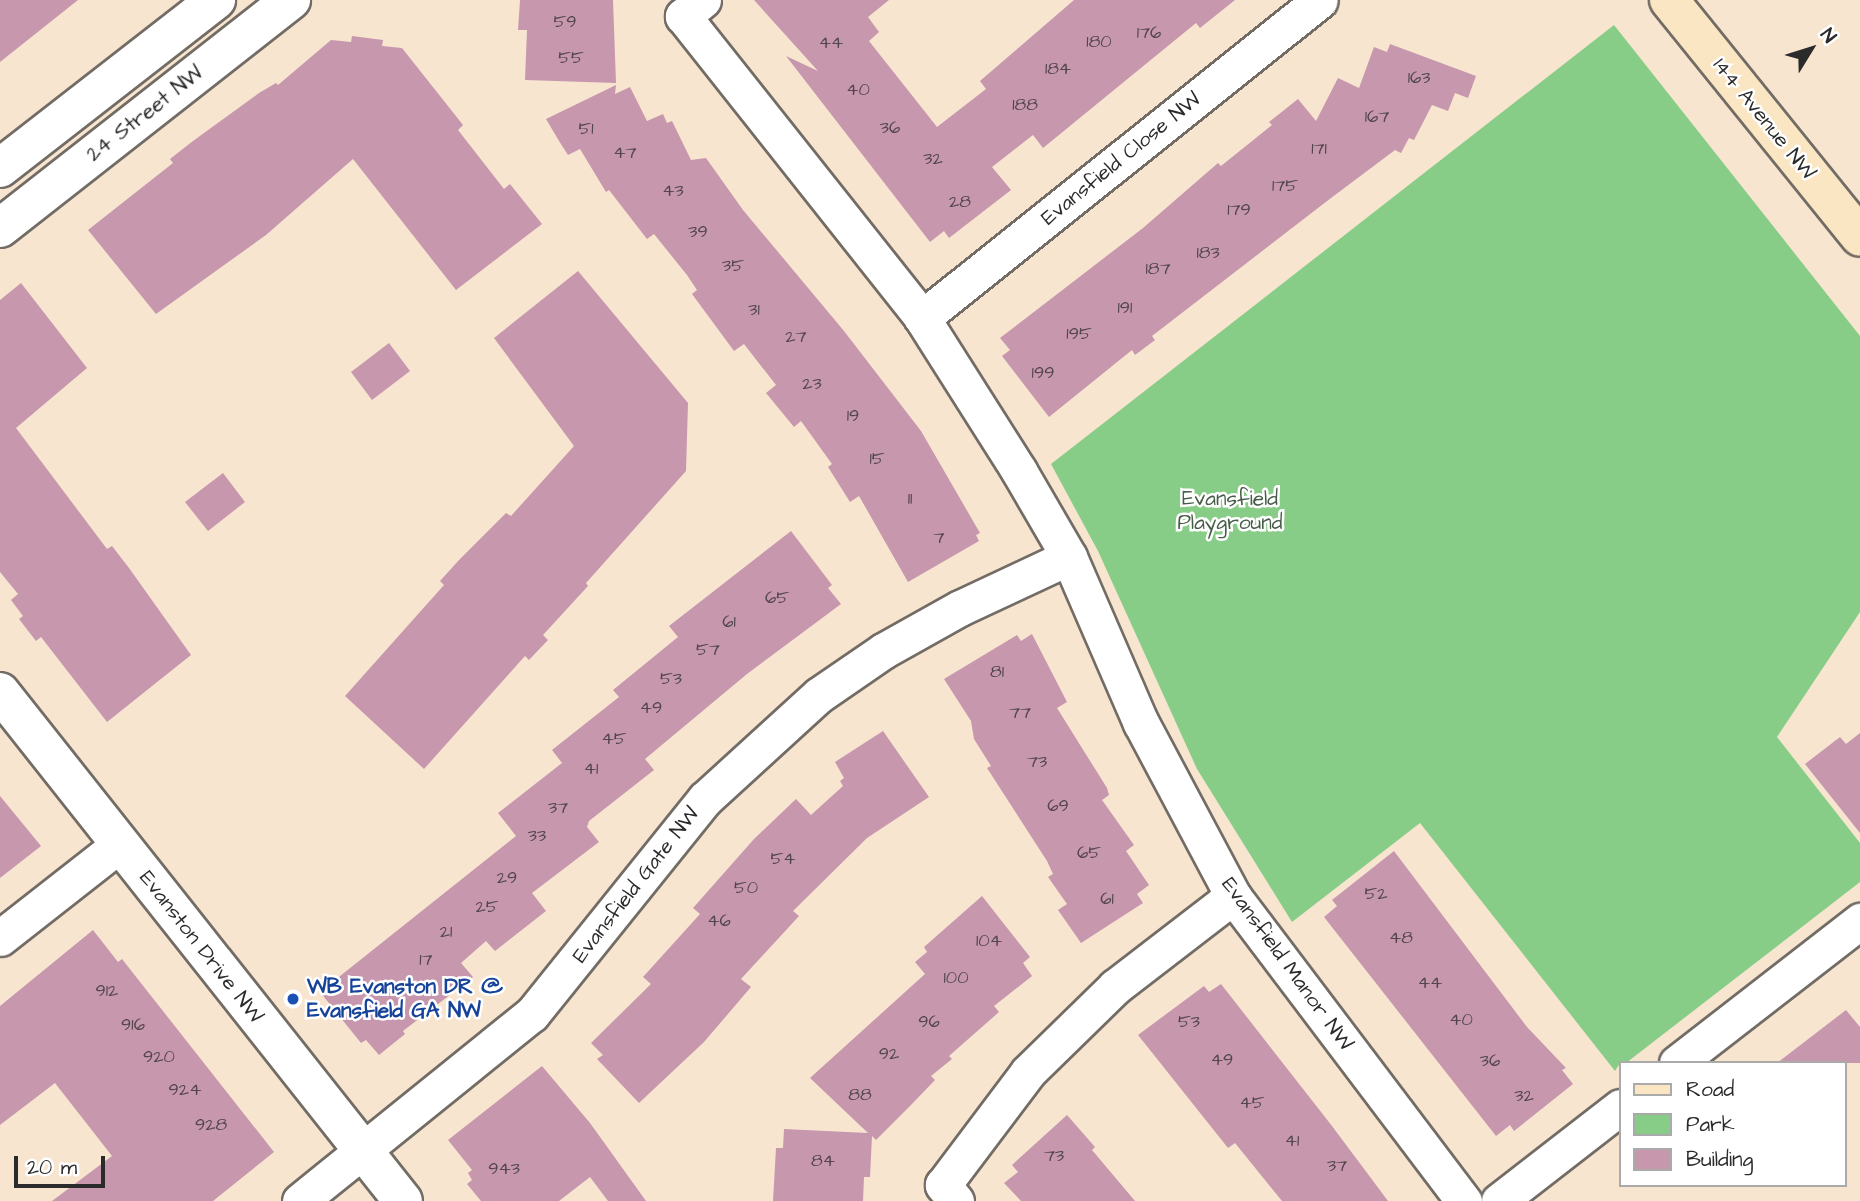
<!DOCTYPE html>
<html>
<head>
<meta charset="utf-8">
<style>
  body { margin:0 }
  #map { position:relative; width:1860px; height:1201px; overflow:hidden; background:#f7e5d0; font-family:"Architects Daughter",sans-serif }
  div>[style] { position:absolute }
  .green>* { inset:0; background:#88cd87 }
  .building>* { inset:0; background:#c797ae }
  .roads { filter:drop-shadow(2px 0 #726c65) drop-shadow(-2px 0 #726c65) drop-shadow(0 2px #726c65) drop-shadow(0 -2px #726c65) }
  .minor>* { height:35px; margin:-17.5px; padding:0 17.5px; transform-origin:17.5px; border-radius:17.5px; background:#fff }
  .tertiary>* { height:38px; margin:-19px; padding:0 19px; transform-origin:19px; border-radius:19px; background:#fff }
  .secondary>* { height:38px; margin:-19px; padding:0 19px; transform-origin:19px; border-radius:19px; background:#fbe6c3 }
  .dots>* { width:19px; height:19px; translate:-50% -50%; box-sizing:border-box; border:4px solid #fff; border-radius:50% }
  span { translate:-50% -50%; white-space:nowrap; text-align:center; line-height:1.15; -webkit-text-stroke:5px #fff; paint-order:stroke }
  .number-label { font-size:18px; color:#52464c }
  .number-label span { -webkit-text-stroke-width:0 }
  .street-label { font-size:21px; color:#2b2b2b }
  .park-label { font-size:21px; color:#475c47 }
  .transit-label { font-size:21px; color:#164399; font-weight:700 }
  .left { translate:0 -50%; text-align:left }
  .legend { position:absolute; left:1619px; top:1061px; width:228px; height:126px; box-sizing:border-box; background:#fff; border:2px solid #aaa; margin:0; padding:9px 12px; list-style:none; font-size:21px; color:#2b2b2b }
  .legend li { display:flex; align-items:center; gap:14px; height:35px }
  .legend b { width:35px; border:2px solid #aaa }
  .north { position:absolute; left:1776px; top:14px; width:70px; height:70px; -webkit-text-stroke:5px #fff; paint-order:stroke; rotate:52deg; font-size:19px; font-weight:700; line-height:28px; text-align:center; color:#2b2b2b }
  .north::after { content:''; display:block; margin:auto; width:24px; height:32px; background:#2b2b2b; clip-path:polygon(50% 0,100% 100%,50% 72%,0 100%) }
  .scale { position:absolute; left:14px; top:1156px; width:91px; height:32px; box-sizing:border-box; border:4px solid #2b2b2b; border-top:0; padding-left:9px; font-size:21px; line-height:24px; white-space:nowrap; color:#2b2b2b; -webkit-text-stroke:5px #fff; paint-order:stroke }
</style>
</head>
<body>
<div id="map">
  <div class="green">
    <i style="clip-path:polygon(1614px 25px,1860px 336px,1860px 612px,1777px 737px,1860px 843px,1860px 882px,1626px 1063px,1620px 1063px,1615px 1071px,1420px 823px,1292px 922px,1197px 769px,1098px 551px,1051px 464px)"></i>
  </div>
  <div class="building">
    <i style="clip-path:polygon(0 0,78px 0,0 62px)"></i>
    <i style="clip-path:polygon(520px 0,613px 0,616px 83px,525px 80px,527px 30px,518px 30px)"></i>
    <i style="clip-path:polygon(754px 0,889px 0,868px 17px,879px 32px,869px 41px,937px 127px,986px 89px,980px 81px,1074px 0,1235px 0,1200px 28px,1196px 23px,1043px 148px,1033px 135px,992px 167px,1011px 190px,949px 238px,944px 231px,930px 242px,786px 56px,818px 71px)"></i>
    <i style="clip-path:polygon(352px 36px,383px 40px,382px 46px,402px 48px,463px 125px,458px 130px,504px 189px,510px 184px,542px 224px,456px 290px,353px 159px,266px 235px,156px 314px,88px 230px,173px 163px,170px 159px,193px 141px,259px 93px,276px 83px,278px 85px,331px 40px,351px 42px)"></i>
    <i style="clip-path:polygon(1390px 44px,1476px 76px,1468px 98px,1455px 93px,1448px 111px,1432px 105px,1414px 140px,1409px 138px,1401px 153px,1395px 150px,1331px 198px,1152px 336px,1155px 340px,1135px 355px,1132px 350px,1049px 417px,1002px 356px,1010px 350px,1000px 338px,1143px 228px,1218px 163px,1221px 166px,1272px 125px,1269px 122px,1298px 99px,1316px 121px,1338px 78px,1359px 88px,1374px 47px,1387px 52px)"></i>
    <i style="clip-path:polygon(616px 85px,615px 94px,630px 87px,647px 121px,663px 114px,667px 123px,672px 121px,691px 160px,706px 158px,743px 210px,844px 331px,921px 431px,980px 533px,976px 535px,979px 541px,908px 582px,859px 496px,850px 502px,828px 467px,832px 464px,801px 421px,794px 427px,766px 393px,776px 385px,744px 344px,734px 351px,692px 294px,697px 290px,687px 275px,654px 234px,647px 239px,609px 190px,606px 192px,580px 149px,568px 155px,559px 141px,546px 119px)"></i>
    <i style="clip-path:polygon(578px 271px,688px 403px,686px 471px,586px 583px,588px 586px,543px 635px,548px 640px,529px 660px,525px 656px,424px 769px,345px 696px,444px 585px,440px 581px,459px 560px,506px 513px,511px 516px,574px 446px,494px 338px)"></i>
    <i style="clip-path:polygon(21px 283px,87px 368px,16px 428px,107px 549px,112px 546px,129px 568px,191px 655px,107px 722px,41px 637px,36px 641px,19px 619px,23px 616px,11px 600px,18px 594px,0 572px,0 300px)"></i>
    <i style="clip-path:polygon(389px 343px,410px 371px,372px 400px,351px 372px)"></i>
    <i style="clip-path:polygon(223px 473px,245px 502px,208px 531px,185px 502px)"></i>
    <i style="clip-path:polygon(791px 531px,832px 585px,828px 588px,841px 604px,747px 674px,645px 759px,654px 770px,589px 821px,587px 827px,599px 842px,532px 893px,546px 911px,495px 951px,486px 941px,461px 963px,473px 977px,403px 1031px,405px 1034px,379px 1055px,366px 1040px,361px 1043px,320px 992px,516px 836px,498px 813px,562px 763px,552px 750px,619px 697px,613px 690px,678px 637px,669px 626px)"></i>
    <i style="clip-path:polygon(1032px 634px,1067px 702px,1057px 708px,1107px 788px,1109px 795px,1102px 800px,1134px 845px,1126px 851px,1149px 885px,1137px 894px,1143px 903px,1081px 943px,1058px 910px,1067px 904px,1048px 877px,1053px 874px,1047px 861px,987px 768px,991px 766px,974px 739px,971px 721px,944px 679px,1017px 635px,1021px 641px)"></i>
    <i style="clip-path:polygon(883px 731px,929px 797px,867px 838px,793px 911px,799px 916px,741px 979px,751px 987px,704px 1042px,639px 1103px,597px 1059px,603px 1055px,591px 1043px,651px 984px,643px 977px,700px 914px,693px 908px,754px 839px,796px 799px,811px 815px,843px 786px,840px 781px,844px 778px,835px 762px)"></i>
    <i style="clip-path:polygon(1860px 733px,1860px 833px,1805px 764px,1840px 737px,1846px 744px)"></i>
    <i style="clip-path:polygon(0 796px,41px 846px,0 878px)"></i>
    <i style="clip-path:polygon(1394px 851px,1527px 1027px,1566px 1068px,1562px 1070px,1573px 1084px,1514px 1131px,1510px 1125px,1496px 1136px,1324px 917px,1337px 906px,1332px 900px)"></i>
    <i style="clip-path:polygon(982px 896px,1030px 957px,1023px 963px,1032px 976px,994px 1006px,999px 1012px,949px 1056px,952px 1059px,931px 1076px,935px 1080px,911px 1105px,876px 1140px,872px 1136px,870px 1177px,864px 1177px,863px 1201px,773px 1201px,776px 1148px,783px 1148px,784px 1129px,868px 1133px,810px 1078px,925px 974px,915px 962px,927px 952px,924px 947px)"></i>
    <i style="clip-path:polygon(93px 930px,118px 962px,122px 959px,274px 1152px,213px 1201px,52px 1201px,112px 1156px,55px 1083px,0 1125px,0 1006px)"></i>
    <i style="clip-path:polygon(1221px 984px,1332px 1126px,1388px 1201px,1282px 1201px,1235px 1143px,1228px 1148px,1138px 1035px,1204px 986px,1209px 992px)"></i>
    <i style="clip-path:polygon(1846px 1010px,1860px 1027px,1860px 1063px,1777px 1063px)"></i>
    <i style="clip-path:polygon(542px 1066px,590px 1123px,646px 1201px,608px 1201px,590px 1177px,559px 1201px,481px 1201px,467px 1184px,472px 1180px,468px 1173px,472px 1170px,448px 1140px)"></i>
    <i style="clip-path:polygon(1067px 1115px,1095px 1147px,1092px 1150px,1135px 1201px,1021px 1201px,1004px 1183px,1018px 1172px,1012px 1165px)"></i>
  </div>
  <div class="roads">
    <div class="minor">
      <i style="left:703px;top:0;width:26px;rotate:141deg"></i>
      <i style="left:683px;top:16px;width:385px;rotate:51.6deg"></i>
      <i style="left:922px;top:318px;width:181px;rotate:57.6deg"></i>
      <i style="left:1019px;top:471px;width:99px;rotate:59.8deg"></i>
      <i style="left:1069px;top:557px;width:181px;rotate:66.6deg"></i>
      <i style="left:1141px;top:723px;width:196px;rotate:62deg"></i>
      <i style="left:1233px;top:896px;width:383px;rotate:52.9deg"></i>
      <i style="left:922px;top:318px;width:509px;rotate:-38.62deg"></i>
      <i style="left:0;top:938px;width:152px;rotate:-38.1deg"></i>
      <i style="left:1677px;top:1063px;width:232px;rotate:-37.8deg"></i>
      <i style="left:300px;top:1201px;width:298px;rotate:-38.9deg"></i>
      <i style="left:532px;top:1014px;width:276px;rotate:-51.2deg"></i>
      <i style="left:705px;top:799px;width:154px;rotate:-42.4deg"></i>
      <i style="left:819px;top:695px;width:78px;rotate:-34.5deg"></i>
      <i style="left:883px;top:651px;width:88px;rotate:-29.2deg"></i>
      <i style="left:960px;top:608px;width:120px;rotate:-25.1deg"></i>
      <i style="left:956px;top:1201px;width:21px;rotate:-129deg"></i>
      <i style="left:943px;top:1185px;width:141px;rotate:-53deg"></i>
      <i style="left:1028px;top:1072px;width:122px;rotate:-44.3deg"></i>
      <i style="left:1115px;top:987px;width:149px;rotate:-37.6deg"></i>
      <i style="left:1499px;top:1201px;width:153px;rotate:-37.8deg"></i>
    </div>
    <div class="tertiary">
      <i style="left:0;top:168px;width:274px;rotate:-37.9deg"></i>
      <i style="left:0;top:228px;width:370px;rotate:-38.1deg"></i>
      <i style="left:0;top:692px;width:649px;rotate:51.63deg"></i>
    </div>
    <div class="secondary">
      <i style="left:1669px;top:0;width:304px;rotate:51.1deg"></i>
    </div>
  </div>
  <div class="dots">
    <i style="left:293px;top:999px;background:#1a4fb4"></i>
  </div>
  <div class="number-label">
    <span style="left:565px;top:22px">59</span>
    <span style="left:1149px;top:33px">176</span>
    <span style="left:1099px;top:42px">180</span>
    <span style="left:831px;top:43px">44</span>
    <span style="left:571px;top:58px">55</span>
    <span style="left:1058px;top:69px">184</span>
    <span style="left:1419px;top:78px">163</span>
    <span style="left:858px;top:90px">40</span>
    <span style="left:1025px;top:105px">188</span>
    <span style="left:1377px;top:117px">167</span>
    <span style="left:890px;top:128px">36</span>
    <span style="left:586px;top:129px">51</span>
    <span style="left:1319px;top:149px">171</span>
    <span style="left:625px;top:153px">47</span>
    <span style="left:933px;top:159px">32</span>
    <span style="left:1285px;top:186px">175</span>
    <span style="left:673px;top:191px">43</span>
    <span style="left:960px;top:202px">28</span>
    <span style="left:1239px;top:210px">179</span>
    <span style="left:698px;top:232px">39</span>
    <span style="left:1208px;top:253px">183</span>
    <span style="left:733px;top:266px">35</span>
    <span style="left:1158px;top:269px">187</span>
    <span style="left:1125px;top:308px">191</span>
    <span style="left:754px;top:310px">31</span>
    <span style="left:1079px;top:334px">195</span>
    <span style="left:796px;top:337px">27</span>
    <span style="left:1043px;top:373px">199</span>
    <span style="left:812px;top:384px">23</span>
    <span style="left:853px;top:416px">19</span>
    <span style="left:877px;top:459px">15</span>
    <span style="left:910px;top:499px">11</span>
    <span style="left:939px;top:538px">7</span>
    <span style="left:777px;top:598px">65</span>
    <span style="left:729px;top:622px">61</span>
    <span style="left:708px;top:650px">57</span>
    <span style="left:997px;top:672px">81</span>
    <span style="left:671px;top:679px">53</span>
    <span style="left:651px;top:708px">49</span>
    <span style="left:1020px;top:713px">77</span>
    <span style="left:614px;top:739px">45</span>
    <span style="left:1037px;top:762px">73</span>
    <span style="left:591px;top:769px">41</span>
    <span style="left:1058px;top:806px">69</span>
    <span style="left:558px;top:808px">37</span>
    <span style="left:537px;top:836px">33</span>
    <span style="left:1089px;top:853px">65</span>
    <span style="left:783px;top:859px">54</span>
    <span style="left:507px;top:878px">29</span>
    <span style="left:746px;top:888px">50</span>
    <span style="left:1376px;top:894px">52</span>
    <span style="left:1107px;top:899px">61</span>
    <span style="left:487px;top:907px">25</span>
    <span style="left:719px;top:921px">46</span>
    <span style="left:446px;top:932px">21</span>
    <span style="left:1401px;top:938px">48</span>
    <span style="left:989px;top:941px">104</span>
    <span style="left:426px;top:960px">17</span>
    <span style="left:956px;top:978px">100</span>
    <span style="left:1430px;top:983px">44</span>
    <span style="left:107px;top:991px">912</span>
    <span style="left:1461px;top:1020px">40</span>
    <span style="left:929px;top:1022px">96</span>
    <span style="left:1189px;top:1022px">53</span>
    <span style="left:133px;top:1025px">916</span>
    <span style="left:889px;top:1054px">92</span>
    <span style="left:159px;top:1057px">920</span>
    <span style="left:1222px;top:1060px">49</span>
    <span style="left:1490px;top:1061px">36</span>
    <span style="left:185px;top:1090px">924</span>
    <span style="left:860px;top:1095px">88</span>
    <span style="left:1524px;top:1096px">32</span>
    <span style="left:1252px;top:1103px">45</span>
    <span style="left:211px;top:1125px">928</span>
    <span style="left:1292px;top:1141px">41</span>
    <span style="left:1054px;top:1156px">73</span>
    <span style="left:823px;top:1161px">84</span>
    <span style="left:1337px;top:1166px">37</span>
    <span style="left:504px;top:1169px">943</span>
  </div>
  <div class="street-label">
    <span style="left:145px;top:114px;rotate:-38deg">24 Street NW</span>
    <span style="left:1764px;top:119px;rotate:51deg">144 Avenue NW</span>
    <span style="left:1121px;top:159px;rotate:-39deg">Evansfield Close NW</span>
    <span style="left:636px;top:885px;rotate:-52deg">Evansfield Gate NW</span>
    <span style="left:201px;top:947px;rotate:52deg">Evanston Drive NW</span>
    <span style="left:1287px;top:964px;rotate:54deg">Evansfield Manor NW</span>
  </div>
  <div class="park-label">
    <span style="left:1230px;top:511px">Evansfield<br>Playground</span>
  </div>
  <div class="transit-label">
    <span class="left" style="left:307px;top:999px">WB Evanston DR @<br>Evansfield GA NW</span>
  </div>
  <ul class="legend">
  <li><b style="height:9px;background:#fbe6c3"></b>Road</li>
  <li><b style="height:19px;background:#88cd87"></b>Park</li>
  <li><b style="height:19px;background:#c797ae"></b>Building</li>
  </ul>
  <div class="north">N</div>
  <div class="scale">20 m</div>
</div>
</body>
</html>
